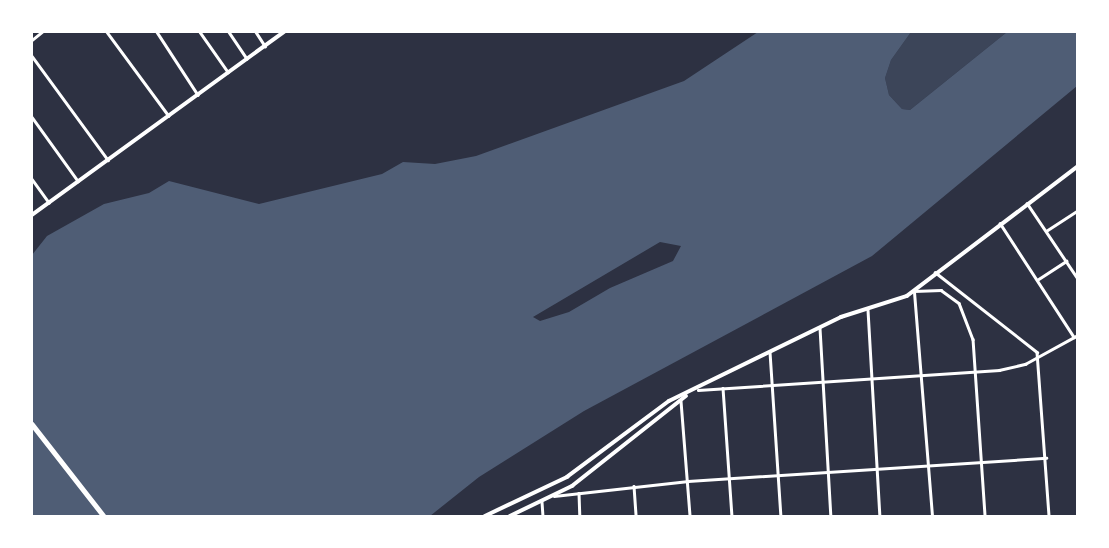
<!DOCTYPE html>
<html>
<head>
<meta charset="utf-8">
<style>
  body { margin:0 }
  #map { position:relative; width:1109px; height:548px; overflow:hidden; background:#2d3142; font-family:Figtree,sans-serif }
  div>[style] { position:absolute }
  .green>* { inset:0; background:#3c4559 }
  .water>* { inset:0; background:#4f5d75 }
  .minor>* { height:2.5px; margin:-1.25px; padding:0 1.25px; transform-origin:1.25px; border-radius:1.25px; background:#fff }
  .tertiary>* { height:3.5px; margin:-1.75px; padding:0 1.75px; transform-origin:1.75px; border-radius:1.75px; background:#fff }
  .secondary>* { height:3.5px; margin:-1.75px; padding:0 1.75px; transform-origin:1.75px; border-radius:1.75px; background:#fff }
  .primary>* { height:4.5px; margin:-2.25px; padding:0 2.25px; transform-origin:2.25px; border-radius:2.25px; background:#fff }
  span { translate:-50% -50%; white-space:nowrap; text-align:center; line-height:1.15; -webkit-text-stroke:7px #fff; paint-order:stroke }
  .frame { position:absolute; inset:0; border:33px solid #fff; pointer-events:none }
</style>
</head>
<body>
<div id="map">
  <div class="green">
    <i style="clip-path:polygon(911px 32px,1007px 32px,910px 110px,902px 109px,889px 95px,885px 78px,891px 60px)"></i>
  </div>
  <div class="water">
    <i style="clip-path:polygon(evenodd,758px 32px,911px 32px,891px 60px,885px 78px,889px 95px,902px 109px,910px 110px,1007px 32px,1077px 32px,1077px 86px,872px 256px,584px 411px,479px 477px,430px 516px,32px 516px,32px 255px,47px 236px,104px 204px,149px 193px,169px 181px,259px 204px,382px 174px,403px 162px,435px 164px,476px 156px,684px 81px,758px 32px,660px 242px,681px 246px,673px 261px,610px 288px,569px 312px,540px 321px,533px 317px,660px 242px)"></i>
  </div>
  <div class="minor">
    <i style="left:107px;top:32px;width:104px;rotate:53.6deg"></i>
    <i style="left:157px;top:32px;width:75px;rotate:56.9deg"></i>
    <i style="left:200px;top:32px;width:49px;rotate:55deg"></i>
    <i style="left:229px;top:32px;width:32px;rotate:56deg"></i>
    <i style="left:256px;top:32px;width:17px;rotate:57deg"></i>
    <i style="left:32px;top:40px;width:13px;rotate:-39deg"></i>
    <i style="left:32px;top:56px;width:129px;rotate:53.8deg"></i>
    <i style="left:32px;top:117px;width:79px;rotate:54.3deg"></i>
    <i style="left:32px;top:179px;width:29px;rotate:54deg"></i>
    <i style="left:1027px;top:203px;width:92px;rotate:56.1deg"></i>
    <i style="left:1000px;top:223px;width:136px;rotate:57deg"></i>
    <i style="left:1046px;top:231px;width:38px;rotate:-33deg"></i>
    <i style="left:935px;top:272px;width:130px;rotate:38.1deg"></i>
    <i style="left:1037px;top:352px;width:164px;rotate:85.8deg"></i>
    <i style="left:1037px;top:280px;width:35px;rotate:-33deg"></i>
    <i style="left:868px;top:310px;width:206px;rotate:86.7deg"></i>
    <i style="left:820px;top:328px;width:188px;rotate:86.7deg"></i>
    <i style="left:770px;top:352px;width:164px;rotate:86.2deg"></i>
    <i style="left:723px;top:388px;width:128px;rotate:86deg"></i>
    <i style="left:698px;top:390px;width:302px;rotate:-3.8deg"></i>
    <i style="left:999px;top:370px;width:27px;rotate:-13deg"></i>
    <i style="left:1025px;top:364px;width:60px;rotate:-28.7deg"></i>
    <i style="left:681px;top:401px;width:115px;rotate:85.5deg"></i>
    <i style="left:634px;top:486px;width:30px;rotate:86deg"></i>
    <i style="left:579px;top:493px;width:23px;rotate:88deg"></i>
    <i style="left:554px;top:496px;width:135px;rotate:-6.4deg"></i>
    <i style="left:688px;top:481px;width:359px;rotate:-3.7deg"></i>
    <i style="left:542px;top:502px;width:14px;rotate:86deg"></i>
    <i style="left:932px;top:516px;width:226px;rotate:-94.6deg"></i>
    <i style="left:914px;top:291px;width:27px;rotate:-2deg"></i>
    <i style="left:941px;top:290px;width:22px;rotate:36deg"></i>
    <i style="left:959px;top:303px;width:39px;rotate:69deg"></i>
    <i style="left:973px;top:339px;width:177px;rotate:86.1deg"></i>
  </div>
  <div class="tertiary">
    <i style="left:32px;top:215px;width:311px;rotate:-36deg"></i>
  </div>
  <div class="secondary">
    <i style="left:485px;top:516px;width:91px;rotate:-25.4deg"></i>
    <i style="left:567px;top:477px;width:127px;rotate:-36.7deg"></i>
    <i style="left:669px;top:401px;width:191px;rotate:-26deg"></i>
    <i style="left:841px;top:317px;width:69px;rotate:-17.7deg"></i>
    <i style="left:907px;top:296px;width:215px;rotate:-37.2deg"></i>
    <i style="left:510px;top:516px;width:69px;rotate:-25.8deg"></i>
    <i style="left:572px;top:486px;width:145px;rotate:-38.3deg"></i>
  </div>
  <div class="primary">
    <i style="left:32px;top:424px;width:117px;rotate:52deg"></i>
  </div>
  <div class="frame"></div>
</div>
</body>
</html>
